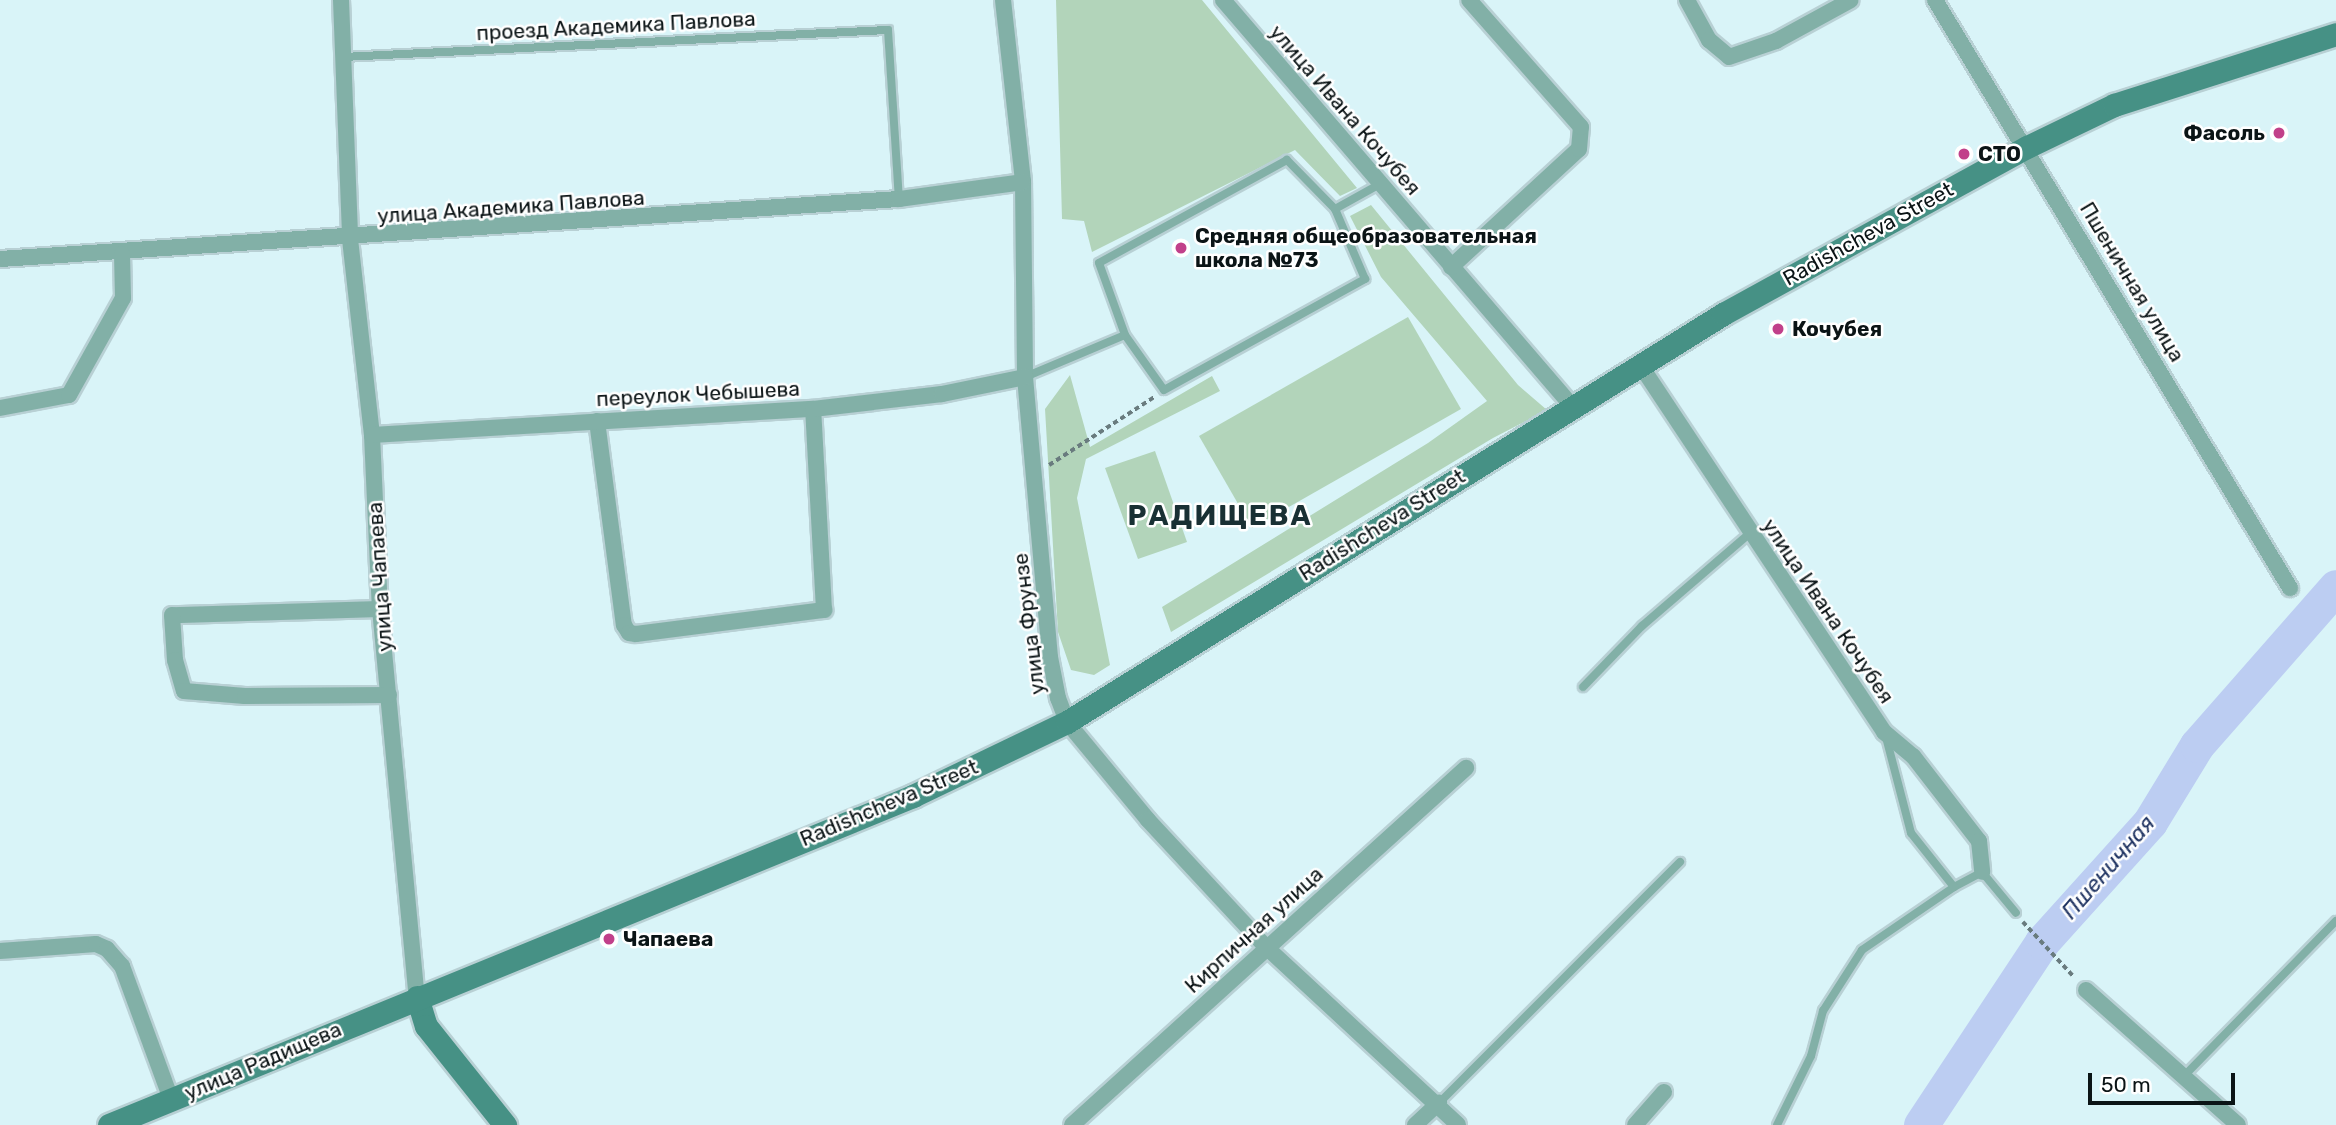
<!DOCTYPE html>
<html>
<head>
<meta charset="utf-8">
<style>
  body { margin:0 }
  #map { position:relative; width:2336px; height:1125px; overflow:hidden; background:#d9f4f8; font-family:Rubik,sans-serif }
  div>[style] { position:absolute }
  .green>* { inset:0; background:#b2d4ba }
  .river>* { height:35px; margin:-17.5px; padding:0 17.5px; transform-origin:17.5px; border-radius:17.5px; background:#bccdf2 }
  .path>* { height:3.5px; margin-top:-1.75px; transform-origin:0; background:repeating-linear-gradient(90deg,#697b7e 0 5px,transparent 0 8.5px) }
  .roads { filter:drop-shadow(2px 0 #b8d0d4) drop-shadow(-2px 0 #b8d0d4) drop-shadow(0 2px #b8d0d4) drop-shadow(0 -2px #b8d0d4) }
  .lane>* { height:8px; margin:-4px; padding:0 4px; transform-origin:4px; border-radius:4px; background:#82b0a7 }
  .street>* { height:16px; margin:-8px; padding:0 8px; transform-origin:8px; border-radius:8px; background:#82b0a7 }
  .secondary>* { height:23px; margin:-11.5px; padding:0 11.5px; transform-origin:11.5px; border-radius:11.5px; background:#469185 }
  .dots>* { width:19px; height:19px; translate:-50% -50%; box-sizing:border-box; border:4px solid #fff; border-radius:50% }
  span { translate:-50% -50%; white-space:nowrap; text-align:center; line-height:1.15; -webkit-text-stroke:5px #fff; paint-order:stroke }
  .street-label { font-size:21px; color:#0b1416 }
  .poi-label { font-size:21px; color:#0b1416; font-weight:700 }
  .right { translate:-100% -50%; text-align:right }
  .left { translate:0 -50%; text-align:left }
  .water-label { font-size:23px; color:#213563; font-style:italic }
  .district-label { font-size:28px; color:#193034; font-weight:700; letter-spacing:2px }
  .scale { position:absolute; left:2088px; top:1073px; width:147px; height:32px; box-sizing:border-box; border:4px solid #0b1416; border-top:0; padding-left:9px; font-size:21px; line-height:24px; white-space:nowrap; color:#0b1416; -webkit-text-stroke:5px #fff; paint-order:stroke }
</style>
</head>
<body>
<div id="map">
  <div class="green">
    <i style="clip-path:polygon(1056px 0,1202px 0,1357px 188px,1340px 196px,1295px 150px,1092px 252px,1084px 221px,1062px 219px)"></i>
    <i style="clip-path:polygon(1371px 205px,1518px 385px,1547px 410px,1493px 438px,1171px 632px,1162px 607px,1428px 443px,1487px 401px,1381px 277px,1350px 216px)"></i>
    <i style="clip-path:polygon(1408px 317px,1461px 409px,1252px 528px,1199px 436px)"></i>
    <i style="clip-path:polygon(1070px 375px,1090px 447px,1212px 376px,1220px 391px,1086px 459px,1077px 498px,1110px 665px,1094px 675px,1071px 670px,1058px 632px,1045px 409px)"></i>
    <i style="clip-path:polygon(1155px 451px,1187px 542px,1138px 559px,1105px 468px)"></i>
  </div>
  <div class="river">
    <i style="left:1921px;top:1125px;width:219px;rotate:-56.5deg"></i>
    <i style="left:2042px;top:942px;width:161px;rotate:-48deg"></i>
    <i style="left:2150px;top:822px;width:90px;rotate:-58.6deg"></i>
    <i style="left:2197px;top:745px;width:210px;rotate:-48.7deg"></i>
  </div>
  <div class="path">
    <i style="left:1049px;top:465px;width:125px;rotate:-32.9deg"></i>
    <i style="left:2023px;top:922px;width:76px;rotate:47.1deg"></i>
  </div>
  <div class="roads">
    <div class="lane">
      <i style="left:343px;top:57px;width:546px;rotate:-2.84deg"></i>
      <i style="left:888px;top:30px;width:169px;rotate:86.3deg"></i>
      <i style="left:1335px;top:209px;width:69px;rotate:-134.4deg"></i>
      <i style="left:1287px;top:160px;width:214px;rotate:151.3deg"></i>
      <i style="left:1099px;top:263px;width:77px;rotate:70.1deg"></i>
      <i style="left:1125px;top:335px;width:67px;rotate:54.7deg"></i>
      <i style="left:1164px;top:390px;width:230px;rotate:-28.9deg"></i>
      <i style="left:1365px;top:279px;width:76px;rotate:-113.2deg"></i>
      <i style="left:1335px;top:209px;width:54px;rotate:-29deg"></i>
      <i style="left:1025px;top:377px;width:108px;rotate:-22.8deg"></i>
      <i style="left:1583px;top:687px;width:85px;rotate:-46deg"></i>
      <i style="left:1642px;top:626px;width:143px;rotate:-40.7deg"></i>
      <i style="left:1954px;top:887px;width:32px;rotate:-28deg"></i>
      <i style="left:1982px;top:872px;width:53px;rotate:50.3deg"></i>
      <i style="left:2184px;top:1076px;width:217px;rotate:-45.6deg"></i>
      <i style="left:1439px;top:1103px;width:341px;rotate:-45deg"></i>
      <i style="left:1777px;top:1125px;width:77px;rotate:-63.8deg"></i>
      <i style="left:1811px;top:1056px;width:47px;rotate:-75.1deg"></i>
      <i style="left:1823px;top:1011px;width:72px;rotate:-57.4deg"></i>
      <i style="left:1862px;top:950px;width:112px;rotate:-34.4deg"></i>
      <i style="left:1954px;top:887px;width:69px;rotate:-128.5deg"></i>
      <i style="left:1911px;top:833px;width:99px;rotate:-104.6deg"></i>
    </div>
    <div class="street">
      <i style="left:341px;top:0;width:239px;rotate:87.8deg"></i>
      <i style="left:350px;top:239px;width:197px;rotate:83.6deg"></i>
      <i style="left:372px;top:435px;width:174px;rotate:87.4deg"></i>
      <i style="left:380px;top:609px;width:390px;rotate:84.6deg"></i>
      <i style="left:1003px;top:0;width:183px;rotate:83.7deg"></i>
      <i style="left:1023px;top:182px;width:195px;rotate:89.4deg"></i>
      <i style="left:1025px;top:377px;width:281px;rotate:84.9deg"></i>
      <i style="left:1050px;top:657px;width:42px;rotate:79deg"></i>
      <i style="left:1058px;top:698px;width:26px;rotate:69deg"></i>
      <i style="left:1067px;top:722px;width:127px;rotate:50.4deg"></i>
      <i style="left:1148px;top:820px;width:172px;rotate:47.1deg"></i>
      <i style="left:1265px;top:946px;width:263px;rotate:42.8deg"></i>
      <i style="left:1223px;top:0;width:535px;rotate:49.32deg"></i>
      <i style="left:1687px;top:0;width:46px;rotate:61.2deg"></i>
      <i style="left:1709px;top:40px;width:26px;rotate:40deg"></i>
      <i style="left:1729px;top:57px;width:50px;rotate:-18.8deg"></i>
      <i style="left:1776px;top:41px;width:85px;rotate:-28.7deg"></i>
      <i style="left:1935px;top:0;width:687px;rotate:58.88deg"></i>
      <i style="left:0;top:259px;width:901px;rotate:-3.82deg"></i>
      <i style="left:899px;top:199px;width:125px;rotate:-7.8deg"></i>
      <i style="left:1451px;top:267px;width:174px;rotate:-42.7deg"></i>
      <i style="left:1579px;top:149px;width:22px;rotate:-85deg"></i>
      <i style="left:1581px;top:127px;width:169px;rotate:-131.4deg"></i>
      <i style="left:1641px;top:366px;width:439px;rotate:56.4deg"></i>
      <i style="left:1884px;top:732px;width:38px;rotate:40deg"></i>
      <i style="left:1913px;top:756px;width:108px;rotate:52.2deg"></i>
      <i style="left:1979px;top:841px;width:31px;rotate:84deg"></i>
      <i style="left:0;top:408px;width:70px;rotate:-10.7deg"></i>
      <i style="left:69px;top:395px;width:111px;rotate:-60.9deg"></i>
      <i style="left:123px;top:298px;width:44px;rotate:-91.3deg"></i>
      <i style="left:597px;top:421px;width:206px;rotate:82.5deg"></i>
      <i style="left:624px;top:625px;width:9px;rotate:58deg"></i>
      <i style="left:629px;top:633px;width:7px;rotate:8deg"></i>
      <i style="left:636px;top:634px;width:190px;rotate:-7.3deg"></i>
      <i style="left:824px;top:610px;width:201px;rotate:-93.1deg"></i>
      <i style="left:372px;top:435px;width:442px;rotate:-3.4deg"></i>
      <i style="left:813px;top:409px;width:130px;rotate:-6.6deg"></i>
      <i style="left:942px;top:394px;width:85px;rotate:-11.6deg"></i>
      <i style="left:380px;top:609px;width:208px;rotate:178.3deg"></i>
      <i style="left:172px;top:615px;width:45px;rotate:86.2deg"></i>
      <i style="left:175px;top:660px;width:32px;rotate:74deg"></i>
      <i style="left:184px;top:691px;width:61px;rotate:4.7deg"></i>
      <i style="left:245px;top:696px;width:144px;rotate:-0.4deg"></i>
      <i style="left:0;top:951px;width:96px;rotate:-4.2deg"></i>
      <i style="left:96px;top:944px;width:12px;rotate:24deg"></i>
      <i style="left:107px;top:949px;width:23px;rotate:49deg"></i>
      <i style="left:122px;top:966px;width:142px;rotate:69.8deg"></i>
      <i style="left:2086px;top:990px;width:203px;rotate:41.6deg"></i>
      <i style="left:1072px;top:1125px;width:532px;rotate:-42.18deg"></i>
      <i style="left:1415px;top:1125px;width:33px;rotate:-43deg"></i>
      <i style="left:1635px;top:1125px;width:44px;rotate:-48.7deg"></i>
    </div>
    <div class="secondary">
      <i style="left:417px;top:997px;width:30px;rotate:73deg"></i>
      <i style="left:426px;top:1026px;width:127px;rotate:51.4deg"></i>
      <i style="left:109px;top:1125px;width:869px;rotate:-22.25deg"></i>
      <i style="left:913px;top:796px;width:171px;rotate:-25.7deg"></i>
      <i style="left:1067px;top:722px;width:773px;rotate:-31.88deg"></i>
      <i style="left:1723px;top:314px;width:347px;rotate:-28.8deg"></i>
      <i style="left:2027px;top:147px;width:97px;rotate:-25.8deg"></i>
      <i style="left:2114px;top:105px;width:233px;rotate:-17.7deg"></i>
    </div>
  </div>
  <div class="dots">
    <i style="left:2279px;top:133px;background:#c1408a"></i>
    <i style="left:1964px;top:154px;background:#c1408a"></i>
    <i style="left:1181px;top:248px;background:#c1408a"></i>
    <i style="left:1778px;top:329px;background:#c1408a"></i>
    <i style="left:609px;top:939px;background:#c1408a"></i>
  </div>
  <div class="street-label">
    <span style="left:616px;top:26px;rotate:-3deg">проезд Академика Павлова</span>
    <span style="left:1345px;top:110px;rotate:49deg">улица Ивана Кочубея</span>
    <span style="left:511px;top:207px;rotate:-4deg">улица Академика Павлова</span>
    <span style="left:1868px;top:234px;rotate:-29deg">Radishcheva Street</span>
    <span style="left:2132px;top:282px;rotate:59deg">Пшеничная улица</span>
    <span style="left:698px;top:394px;rotate:-3deg">переулок Чебышева</span>
    <span style="left:1382px;top:525px;rotate:-32deg">Radishcheva Street</span>
    <span style="left:380px;top:577px;rotate:-94deg">улица Чапаева</span>
    <span style="left:1828px;top:611px;rotate:56deg">улица Ивана Кочубея</span>
    <span style="left:1029px;top:624px;rotate:-97deg">улица Фрунзе</span>
    <span style="left:889px;top:803px;rotate:-23deg">Radishcheva Street</span>
    <span style="left:1254px;top:930px;rotate:-42deg">Кирпичная улица</span>
    <span style="left:263px;top:1061px;rotate:-23deg">улица Радищева</span>
  </div>
  <div class="poi-label">
    <span class="right" style="left:2265px;top:133px">Фасоль</span>
    <span class="left" style="left:1978px;top:154px">СТО</span>
    <span class="left" style="left:1195px;top:248px">Средняя общеобразовательная<br>школа №73</span>
    <span class="left" style="left:1792px;top:329px">Кочубея</span>
    <span class="left" style="left:623px;top:939px">Чапаева</span>
  </div>
  <div class="water-label">
    <span style="left:2108px;top:867px;rotate:-49deg">Пшеничная</span>
  </div>
  <div class="district-label">
    <span style="left:1220px;top:516px">РАДИЩЕВА</span>
  </div>
  <div class="scale">50 m</div>
</div>
</body>
</html>
